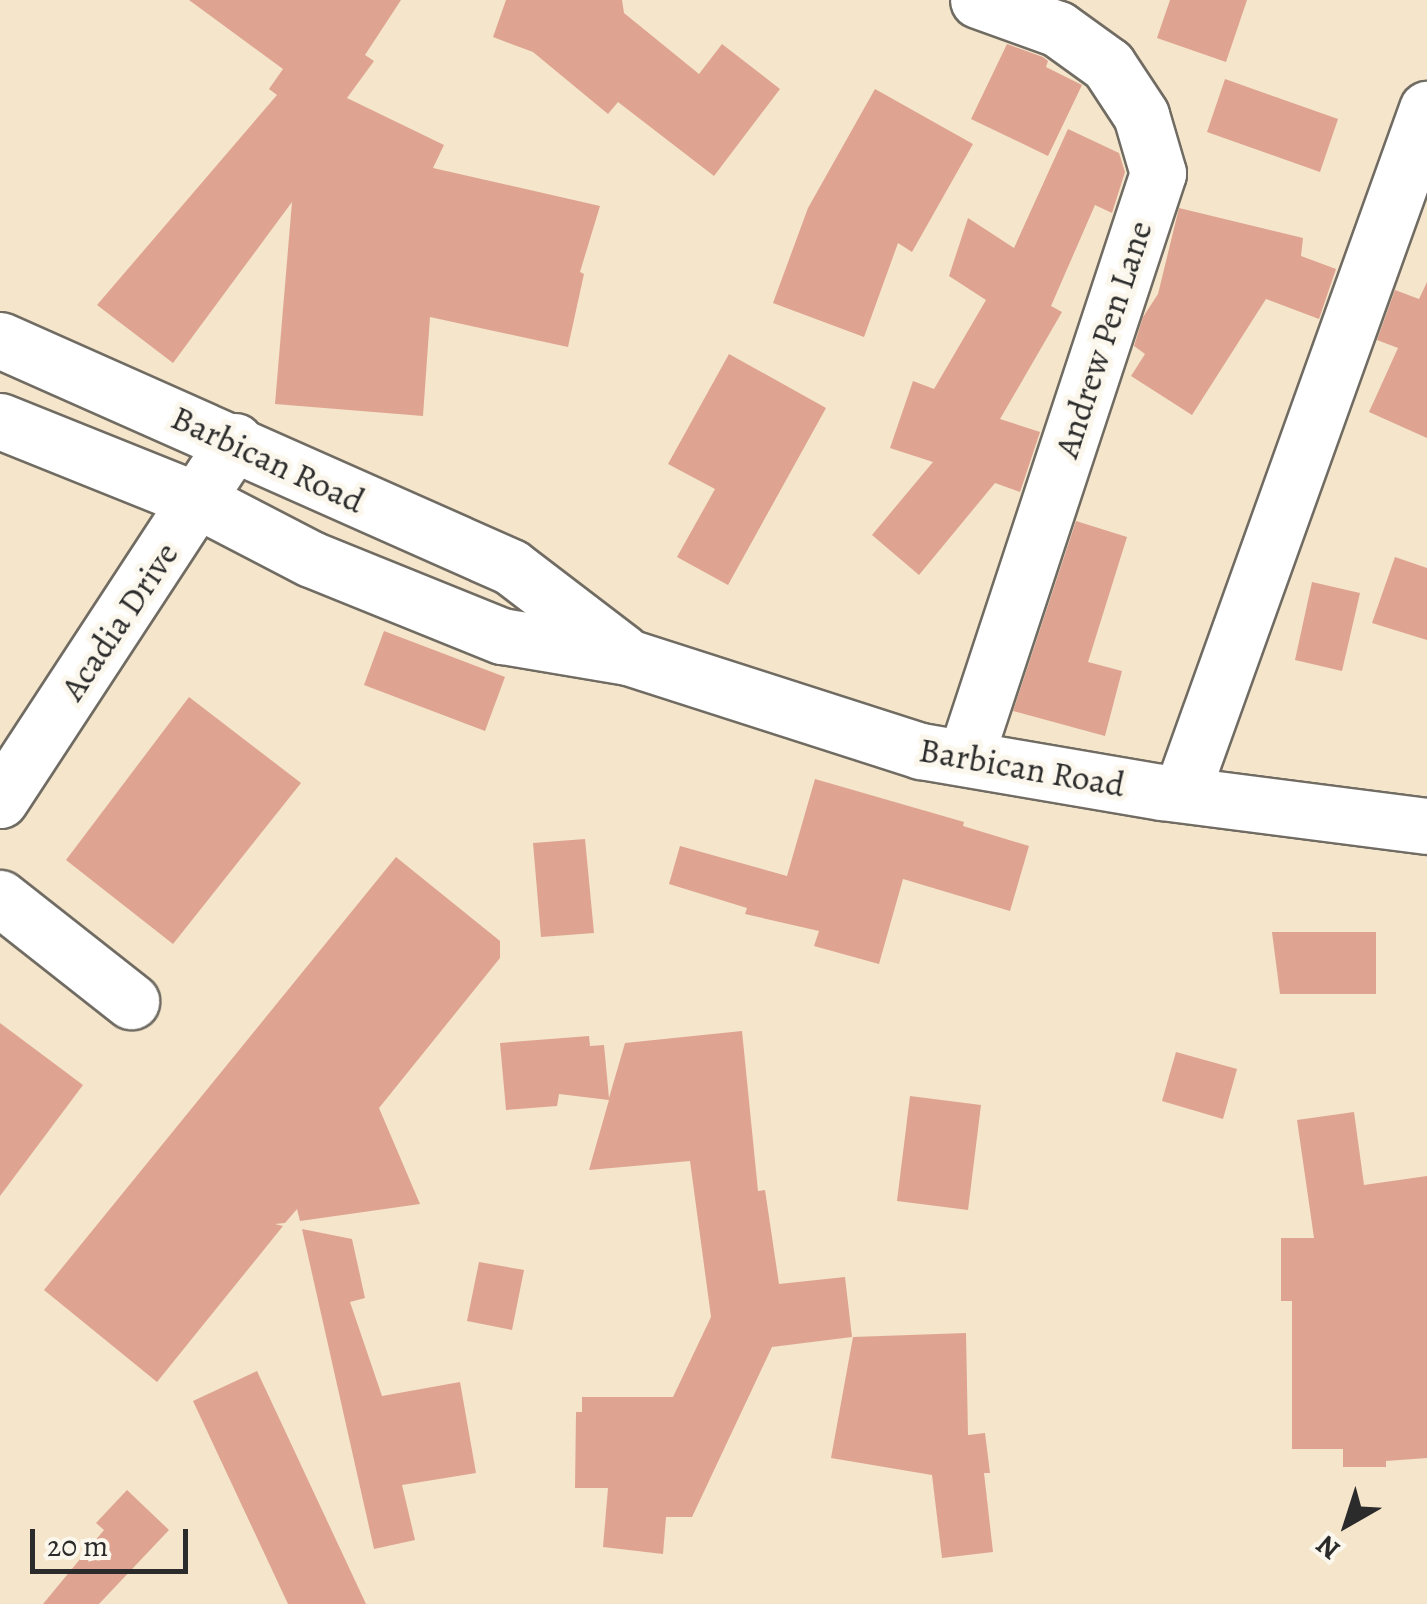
<!DOCTYPE html>
<html>
<head>
<meta charset="utf-8">
<style>
  body { margin:0 }
  #map { position:relative; width:1427px; height:1604px; overflow:hidden; background:#f4e5cb; font-family:Alegreya,serif }
  div>[style] { position:absolute }
  .building>* { inset:0; background:#dea491 }
  .roads { filter:drop-shadow(2px 0 #716c63) drop-shadow(-2px 0 #716c63) drop-shadow(0 2px #716c63) drop-shadow(0 -2px #716c63) }
  .minor>* { height:55px; margin:-27.5px; padding:0 27.5px; transform-origin:27.5px; border-radius:27.5px; background:#fff }
  .major>* { height:55px; margin:-27.5px; padding:0 27.5px; transform-origin:27.5px; border-radius:27.5px; background:#fff }
  span { translate:-50% -50%; white-space:nowrap; text-align:center; line-height:1.15; -webkit-text-stroke:10px #fbf7ec; paint-order:stroke }
  .street-label { font-size:35px; color:#2b2b2b }
  .north { position:absolute; left:1297px; top:1474px; width:100px; height:100px; -webkit-text-stroke:8px #fbf7ec; paint-order:stroke; rotate:219deg; font-size:28px; font-weight:700; line-height:40px; text-align:center; color:#2b2b2b }
  .north::after { content:''; display:block; margin:auto; width:35px; height:45px; background:#2b2b2b; clip-path:polygon(50% 0,100% 100%,50% 72%,0 100%) }
  .scale { position:absolute; left:30px; top:1529px; width:158px; height:45px; box-sizing:border-box; border:5px solid #2b2b2b; border-top:0; padding-left:12px; font-size:30px; line-height:35px; white-space:nowrap; color:#2b2b2b; -webkit-text-stroke:8px #fbf7ec; paint-order:stroke }
</style>
</head>
<body>
<div id="map">
  <div class="building">
    <i style="clip-path:polygon(189px 0,401px 0,365px 55px,374px 61px,347px 98px,444px 145px,433px 168px,600px 206px,580px 272px,584px 274px,568px 347px,430px 317px,423px 416px,275px 404px,292px 202px,173px 363px,97px 305px,277px 95px,269px 89px,283px 69px)"></i>
    <i style="clip-path:polygon(506px 0,622px 0,624px 13px,699px 74px,722px 44px,780px 89px,714px 176px,618px 102px,608px 114px,533px 52px,493px 37px)"></i>
    <i style="clip-path:polygon(1170px 0,1247px 0,1226px 62px,1157px 38px)"></i>
    <i style="clip-path:polygon(1007px 44px,1043px 57px,1048px 61px,1046px 67px,1082px 85px,1048px 156px,971px 119px)"></i>
    <i style="clip-path:polygon(1225px 79px,1338px 119px,1320px 172px,1207px 132px)"></i>
    <i style="clip-path:polygon(875px 89px,973px 144px,912px 252px,898px 243px,864px 337px,773px 303px,808px 208px)"></i>
    <i style="clip-path:polygon(1068px 129px,1119px 153px,1125px 172px,1112px 213px,1095px 205px,1051px 306px,1062px 312px,1000px 419px,1040px 432px,1020px 492px,995px 483px,919px 575px,872px 535px,933px 462px,890px 448px,913px 381px,934px 389px,986px 300px,949px 276px,968px 218px,1014px 248px)"></i>
    <i style="clip-path:polygon(1179px 208px,1303px 238px,1301px 256px,1336px 269px,1319px 319px,1266px 299px,1192px 415px,1131px 376px,1145px 354px,1134px 346px,1143px 317px,1158px 294px)"></i>
    <i style="clip-path:polygon(1427px 282px,1427px 438px,1369px 412px,1398px 348px,1377px 340px,1395px 290px,1419px 299px)"></i>
    <i style="clip-path:polygon(729px 354px,826px 408px,728px 585px,677px 557px,715px 489px,668px 464px)"></i>
    <i style="clip-path:polygon(1076px 521px,1127px 537px,1088px 662px,1122px 671px,1105px 736px,1013px 711px)"></i>
    <i style="clip-path:polygon(1395px 557px,1427px 568px,1427px 640px,1372px 623px)"></i>
    <i style="clip-path:polygon(1312px 582px,1360px 593px,1342px 671px,1295px 660px)"></i>
    <i style="clip-path:polygon(384px 631px,505px 677px,485px 731px,364px 685px)"></i>
    <i style="clip-path:polygon(189px 697px,301px 783px,173px 944px,66px 860px)"></i>
    <i style="clip-path:polygon(815px 779px,964px 822px,963px 826px,1029px 846px,1010px 911px,903px 879px,879px 964px,814px 946px,819px 931px,745px 914px,747px 908px,669px 884px,680px 846px,787px 876px)"></i>
    <i style="clip-path:polygon(585px 839px,594px 933px,541px 937px,533px 843px)"></i>
    <i style="clip-path:polygon(396px 857px,500px 941px,500px 958px,379px 1108px,420px 1204px,300px 1221px,297px 1209px,285px 1223px,275px 1224px,283px 1226px,157px 1382px,44px 1290px)"></i>
    <i style="clip-path:polygon(1272px 932px,1376px 932px,1376px 994px,1280px 994px)"></i>
    <i style="clip-path:polygon(0 1023px,83px 1085px,0 1196px)"></i>
    <i style="clip-path:polygon(742px 1031px,758px 1191px,765px 1190px,779px 1284px,845px 1277px,852px 1337px,772px 1347px,692px 1517px,666px 1517px,663px 1554px,603px 1547px,608px 1488px,575px 1488px,576px 1412px,582px 1412px,582px 1397px,673px 1397px,711px 1317px,690px 1161px,589px 1170px,609px 1100px,559px 1094px,557px 1106px,506px 1110px,500px 1043px,589px 1036px,590px 1046px,604px 1045px,609px 1098px,625px 1043px)"></i>
    <i style="clip-path:polygon(1176px 1052px,1237px 1069px,1223px 1119px,1162px 1101px)"></i>
    <i style="clip-path:polygon(910px 1096px,981px 1105px,968px 1210px,897px 1201px)"></i>
    <i style="clip-path:polygon(1354px 1112px,1364px 1185px,1427px 1176px,1427px 1458px,1386px 1461px,1386px 1467px,1343px 1467px,1343px 1449px,1292px 1449px,1292px 1301px,1281px 1301px,1281px 1238px,1314px 1238px,1297px 1120px)"></i>
    <i style="clip-path:polygon(302px 1229px,352px 1239px,365px 1298px,350px 1302px,382px 1396px,460px 1382px,476px 1473px,402px 1485px,415px 1540px,374px 1549px)"></i>
    <i style="clip-path:polygon(479px 1262px,524px 1270px,512px 1330px,467px 1321px)"></i>
    <i style="clip-path:polygon(966px 1333px,968px 1435px,985px 1433px,990px 1473px,984px 1473px,993px 1552px,942px 1558px,932px 1475px,831px 1458px,853px 1337px)"></i>
    <i style="clip-path:polygon(257px 1371px,366px 1604px,288px 1604px,193px 1401px)"></i>
    <i style="clip-path:polygon(127px 1490px,169px 1530px,99px 1604px,43px 1604px,104px 1530px,96px 1523px)"></i>
  </div>
  <div class="roads">
    <div class="minor">
      <i style="left:965px;top:758px;width:616px;rotate:-71.74deg"></i>
      <i style="left:1158px;top:173px;width:60px;rotate:-106.3deg"></i>
      <i style="left:1141px;top:115px;width:60px;rotate:-123.4deg"></i>
      <i style="left:1108px;top:65px;width:62px;rotate:-144.2deg"></i>
      <i style="left:1058px;top:29px;width:85px;rotate:-160.1deg"></i>
      <i style="left:1181px;top:794px;width:728px;rotate:-70.25deg"></i>
      <i style="left:0;top:800px;width:429px;rotate:-56.8deg"></i>
      <i style="left:0;top:898px;width:167px;rotate:38.2deg"></i>
    </div>
    <div class="major">
      <i style="left:0;top:340px;width:559px;rotate:23.95deg"></i>
      <i style="left:511px;top:567px;width:140px;rotate:37.4deg"></i>
      <i style="left:0;top:421px;width:214px;rotate:21.9deg"></i>
      <i style="left:199px;top:501px;width:126px;rotate:27.4deg"></i>
      <i style="left:311px;top:559px;width:206px;rotate:22deg"></i>
      <i style="left:502px;top:636px;width:128px;rotate:9.5deg"></i>
      <i style="left:628px;top:657px;width:308px;rotate:17.8deg"></i>
      <i style="left:921px;top:751px;width:244px;rotate:9.7deg"></i>
      <i style="left:1162px;top:792px;width:267px;rotate:7.3deg"></i>
    </div>
  </div>
  <div class="street-label">
    <span style="left:1103px;top:339px;rotate:-72deg">Andrew Pen Lane</span>
    <span style="left:268px;top:459px;rotate:25deg">Barbican Road</span>
    <span style="left:119px;top:621px;rotate:-56deg">Acadia Drive</span>
    <span style="left:1022px;top:767px;rotate:10deg">Barbican Road</span>
  </div>
  <div class="north">N</div>
  <div class="scale">20 m</div>
</div>
</body>
</html>
